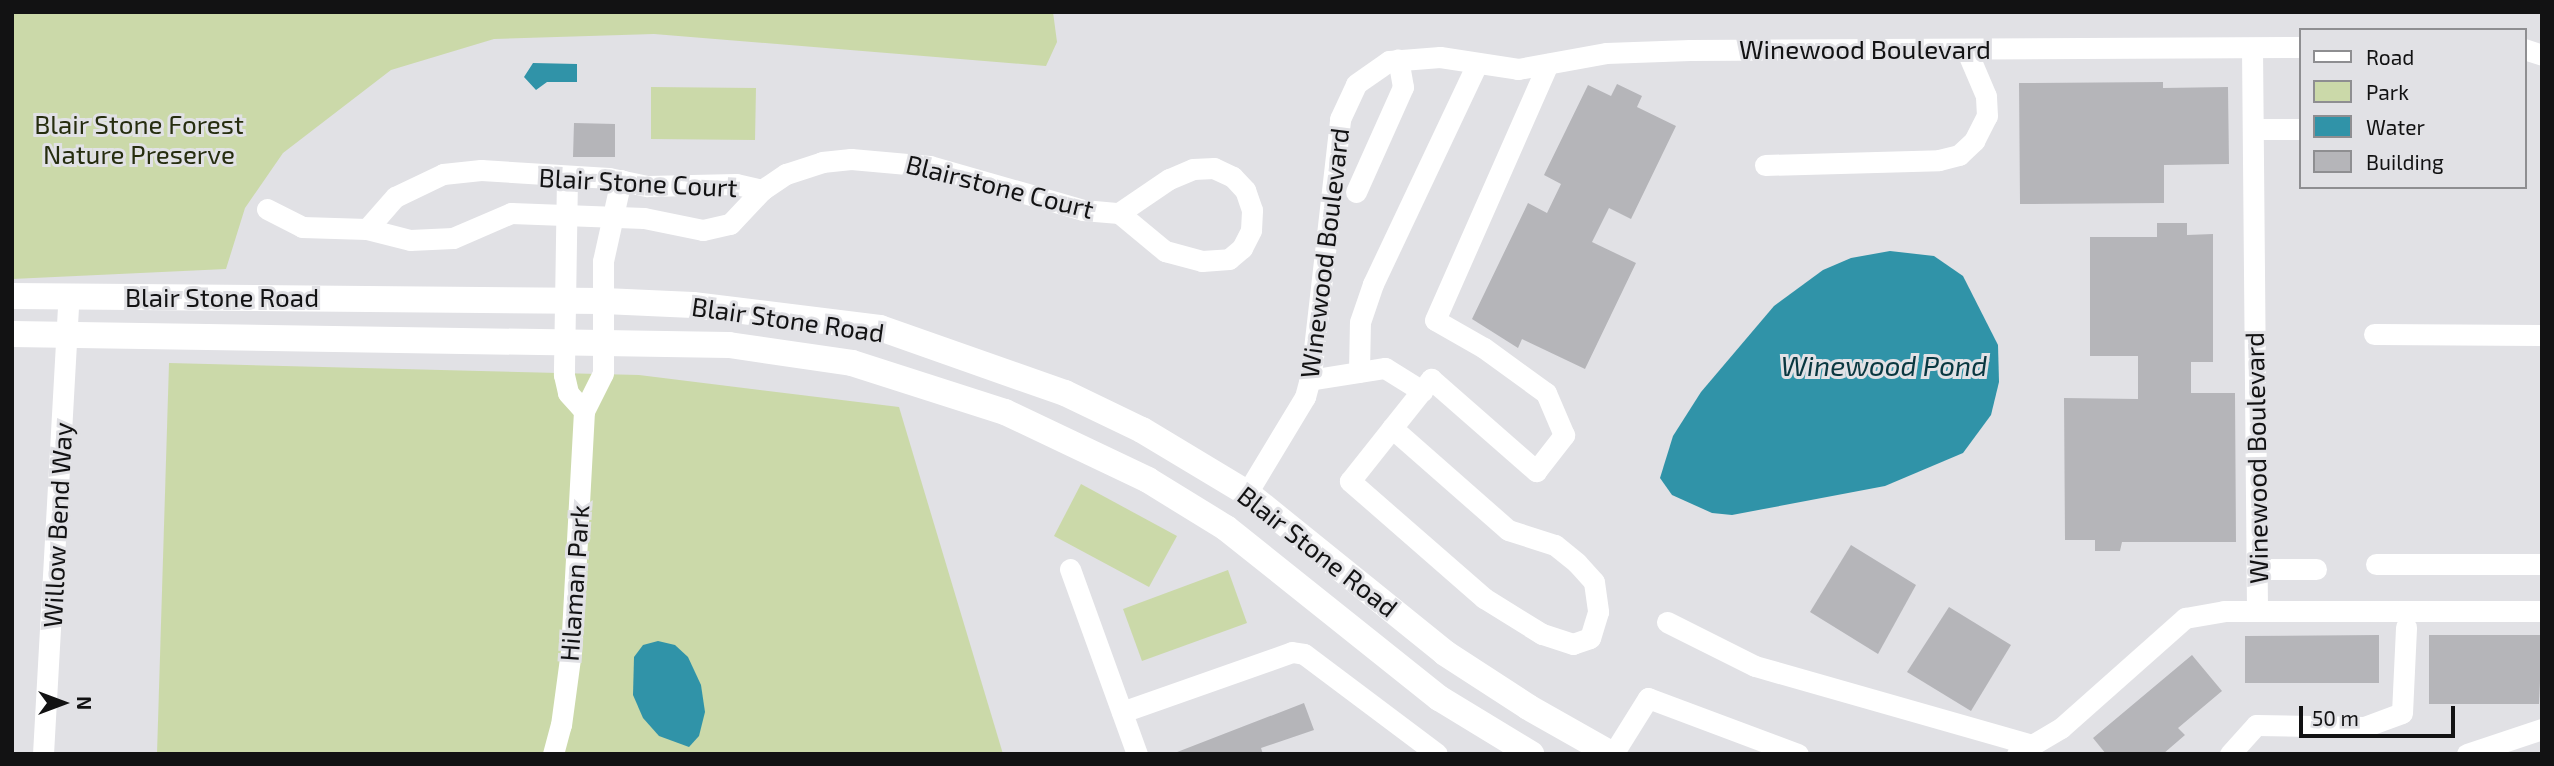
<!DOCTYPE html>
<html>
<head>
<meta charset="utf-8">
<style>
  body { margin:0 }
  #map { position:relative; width:2554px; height:766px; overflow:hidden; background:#e1e1e5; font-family:"Exo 2",sans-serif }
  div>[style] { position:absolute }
  .green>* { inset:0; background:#cbd9a9 }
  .water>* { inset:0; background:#3093a8 }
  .building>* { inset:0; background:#b5b5b9 }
  .minor>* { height:21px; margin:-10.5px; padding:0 10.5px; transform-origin:10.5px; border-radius:10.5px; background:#fff }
  .major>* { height:26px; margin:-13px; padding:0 13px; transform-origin:13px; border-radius:13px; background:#fff }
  span { translate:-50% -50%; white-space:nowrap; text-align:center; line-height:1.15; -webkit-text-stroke:6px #e1e1e5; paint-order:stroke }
  .street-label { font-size:26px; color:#121213 }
  .park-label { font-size:26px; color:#262d0f }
  .water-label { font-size:28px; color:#093740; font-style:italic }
  .frame { position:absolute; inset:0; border:14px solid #121213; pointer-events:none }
  .legend { position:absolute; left:2299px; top:28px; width:228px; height:161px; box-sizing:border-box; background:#e1e1e5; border:2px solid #8e8e91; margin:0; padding:9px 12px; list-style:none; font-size:21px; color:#121213 }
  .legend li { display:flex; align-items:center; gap:14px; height:35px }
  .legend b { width:35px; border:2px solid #8e8e91 }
  .north { position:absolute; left:28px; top:668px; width:70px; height:70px; -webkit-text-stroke:5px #e1e1e5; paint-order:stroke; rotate:90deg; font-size:19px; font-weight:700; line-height:28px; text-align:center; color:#121213 }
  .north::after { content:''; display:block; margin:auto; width:24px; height:32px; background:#121213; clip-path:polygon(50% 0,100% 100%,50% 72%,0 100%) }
  .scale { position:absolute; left:2299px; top:706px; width:156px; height:32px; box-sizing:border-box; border:4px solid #121213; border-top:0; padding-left:9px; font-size:21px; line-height:24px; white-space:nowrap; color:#121213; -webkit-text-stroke:5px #e1e1e5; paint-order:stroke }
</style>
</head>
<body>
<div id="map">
  <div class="green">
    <i style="clip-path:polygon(12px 12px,1053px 12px,1057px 42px,1046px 66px,654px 34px,494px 39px,391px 70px,283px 153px,245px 208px,226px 269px,12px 279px)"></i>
    <i style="clip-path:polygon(651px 87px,756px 88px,755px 140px,651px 139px)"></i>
    <i style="clip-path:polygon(169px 363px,639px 375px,899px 407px,1003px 754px,157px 754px)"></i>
    <i style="clip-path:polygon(1081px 484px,1177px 536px,1149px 587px,1054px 536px)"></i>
    <i style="clip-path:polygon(1228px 570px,1247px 623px,1142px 661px,1123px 609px)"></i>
  </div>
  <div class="water">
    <i style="clip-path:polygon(533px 63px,577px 64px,577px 82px,547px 82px,536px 90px,524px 77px)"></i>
    <i style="clip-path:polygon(1890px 251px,1934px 256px,1963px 276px,1998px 345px,1999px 382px,1991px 415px,1963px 453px,1885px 486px,1732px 515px,1712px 513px,1672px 495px,1660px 478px,1673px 436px,1701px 392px,1774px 306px,1823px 270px,1851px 258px)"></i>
    <i style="clip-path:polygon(658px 641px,675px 645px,688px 657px,701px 685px,705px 712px,699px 736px,689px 747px,659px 736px,643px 718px,633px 695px,634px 657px,643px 645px)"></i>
  </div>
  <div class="building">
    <i style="clip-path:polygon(2163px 82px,2163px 88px,2228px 87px,2229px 164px,2164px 165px,2164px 203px,2020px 204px,2019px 83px)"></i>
    <i style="clip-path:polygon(1617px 84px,1642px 96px,1637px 107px,1676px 126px,1631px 219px,1609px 208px,1592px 242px,1636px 263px,1585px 369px,1522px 339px,1518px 348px,1472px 319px,1528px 203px,1547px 213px,1561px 184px,1544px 175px,1588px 85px,1611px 96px)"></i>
    <i style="clip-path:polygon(574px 123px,615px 124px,615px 157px,573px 157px)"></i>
    <i style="clip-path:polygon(2157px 223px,2187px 223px,2187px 235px,2213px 234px,2213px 362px,2191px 362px,2191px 393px,2235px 393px,2236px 542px,2122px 542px,2120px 551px,2095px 551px,2095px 540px,2065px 540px,2064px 398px,2138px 399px,2138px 356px,2090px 356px,2090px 237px,2157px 237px)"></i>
    <i style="clip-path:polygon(1851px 545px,1916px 585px,1878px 654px,1810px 612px)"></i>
    <i style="clip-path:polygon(1949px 607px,2011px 645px,1971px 711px,1907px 672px)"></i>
    <i style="clip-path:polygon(2379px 635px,2379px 683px,2245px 683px,2245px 636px)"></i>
    <i style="clip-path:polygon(2429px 635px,2542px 635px,2539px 704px,2429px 704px)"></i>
    <i style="clip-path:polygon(2192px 655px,2222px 691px,2178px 728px,2185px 735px,2163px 754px,2106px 754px,2093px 738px)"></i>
    <i style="clip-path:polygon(1304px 703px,1314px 730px,1261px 748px,1263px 754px,1172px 754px)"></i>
  </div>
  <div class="minor">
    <i style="left:2252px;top:48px;width:562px;rotate:89.49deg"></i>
    <i style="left:2524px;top:49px;width:19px;rotate:18deg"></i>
    <i style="left:2253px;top:129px;width:47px"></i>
    <i style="left:1765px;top:165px;width:174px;rotate:-1.6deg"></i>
    <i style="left:1939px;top:160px;width:21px;rotate:-14deg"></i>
    <i style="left:1959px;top:155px;width:21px;rotate:-43deg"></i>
    <i style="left:1974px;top:141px;width:28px;rotate:-63deg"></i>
    <i style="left:1987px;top:116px;width:20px;rotate:-93deg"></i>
    <i style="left:1986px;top:96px;width:51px;rotate:-113.1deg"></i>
    <i style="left:567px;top:177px;width:198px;rotate:90.9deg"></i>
    <i style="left:564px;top:375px;width:18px;rotate:77deg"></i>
    <i style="left:568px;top:393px;width:24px;rotate:48deg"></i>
    <i style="left:1356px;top:192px;width:115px;rotate:-65.9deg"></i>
    <i style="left:1403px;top:87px;width:28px;rotate:-100deg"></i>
    <i style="left:267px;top:209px;width:39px;rotate:27deg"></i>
    <i style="left:302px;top:227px;width:65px;rotate:1.8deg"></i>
    <i style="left:367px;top:229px;width:44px;rotate:14.3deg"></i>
    <i style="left:410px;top:240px;width:43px;rotate:-2.7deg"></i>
    <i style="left:453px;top:238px;width:63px;rotate:-23.3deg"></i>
    <i style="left:511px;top:213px;width:133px;rotate:2.2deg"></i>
    <i style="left:644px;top:218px;width:60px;rotate:11.5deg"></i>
    <i style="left:703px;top:230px;width:28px;rotate:-13deg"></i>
    <i style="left:730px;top:224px;width:47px;rotate:-46.7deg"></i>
    <i style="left:762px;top:190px;width:29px;rotate:-34deg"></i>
    <i style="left:786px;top:174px;width:38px;rotate:-18deg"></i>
    <i style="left:822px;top:162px;width:29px;rotate:-6deg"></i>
    <i style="left:851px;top:159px;width:79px;rotate:5.1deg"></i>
    <i style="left:930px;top:166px;width:159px;rotate:16deg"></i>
    <i style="left:1083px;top:210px;width:36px;rotate:5deg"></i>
    <i style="left:1119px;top:213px;width:60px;rotate:39.6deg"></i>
    <i style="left:1165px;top:251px;width:38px;rotate:15deg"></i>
    <i style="left:1202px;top:261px;width:27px;rotate:-4deg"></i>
    <i style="left:1229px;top:259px;width:17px;rotate:-40deg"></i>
    <i style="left:1242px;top:248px;width:20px;rotate:-63deg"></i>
    <i style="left:1251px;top:230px;width:20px;rotate:-87deg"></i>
    <i style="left:1252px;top:210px;width:21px;rotate:-109deg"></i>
    <i style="left:1245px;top:190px;width:18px;rotate:-133deg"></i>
    <i style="left:1233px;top:177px;width:21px;rotate:-155deg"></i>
    <i style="left:1214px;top:168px;width:21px;rotate:177deg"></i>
    <i style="left:1193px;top:169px;width:26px;rotate:157deg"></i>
    <i style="left:1169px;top:179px;width:60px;rotate:145.8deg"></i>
    <i style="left:367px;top:229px;width:43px;rotate:-48.8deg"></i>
    <i style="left:395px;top:197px;width:53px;rotate:-25.6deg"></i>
    <i style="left:443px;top:174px;width:38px;rotate:-6deg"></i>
    <i style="left:481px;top:170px;width:128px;rotate:3.6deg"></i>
    <i style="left:609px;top:178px;width:39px;rotate:12deg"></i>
    <i style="left:647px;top:186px;width:89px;rotate:-1.3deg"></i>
    <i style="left:736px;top:184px;width:27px;rotate:13deg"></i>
    <i style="left:2374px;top:334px;width:168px;rotate:0.3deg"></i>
    <i style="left:1359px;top:372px;width:50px;rotate:-88.9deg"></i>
    <i style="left:1360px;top:322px;width:40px;rotate:-71.1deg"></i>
    <i style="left:1373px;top:284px;width:243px;rotate:-64.7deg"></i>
    <i style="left:1309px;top:380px;width:77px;rotate:-9deg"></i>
    <i style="left:1385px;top:368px;width:44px;rotate:31.9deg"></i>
    <i style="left:1392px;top:428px;width:154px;rotate:41.3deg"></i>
    <i style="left:1508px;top:530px;width:49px;rotate:17.7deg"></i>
    <i style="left:1555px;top:545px;width:28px;rotate:39deg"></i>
    <i style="left:1577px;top:563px;width:25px;rotate:48deg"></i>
    <i style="left:1594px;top:582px;width:30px;rotate:82deg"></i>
    <i style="left:1598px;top:612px;width:27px;rotate:107deg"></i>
    <i style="left:1590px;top:638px;width:18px;rotate:161deg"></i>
    <i style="left:1573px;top:644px;width:33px;rotate:-162deg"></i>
    <i style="left:1542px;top:634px;width:68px;rotate:-148.2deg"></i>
    <i style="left:1484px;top:598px;width:178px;rotate:-138.9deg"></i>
    <i style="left:1350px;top:481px;width:68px;rotate:-51.6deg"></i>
    <i style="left:1392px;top:428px;width:63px;rotate:-51.5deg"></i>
    <i style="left:1431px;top:379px;width:140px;rotate:41.2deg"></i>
    <i style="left:1536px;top:471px;width:46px;rotate:-52.1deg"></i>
    <i style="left:1564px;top:435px;width:46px;rotate:-113.2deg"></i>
    <i style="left:1546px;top:393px;width:77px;rotate:-144deg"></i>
    <i style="left:1484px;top:348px;width:56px;rotate:-150.3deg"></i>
    <i style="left:1435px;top:320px;width:280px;rotate:-66.2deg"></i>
    <i style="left:1247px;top:493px;width:112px;rotate:-58.9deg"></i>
    <i style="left:1305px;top:397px;width:23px;rotate:-75deg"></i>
    <i style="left:1311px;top:375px;width:258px;rotate:-83.5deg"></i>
    <i style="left:1340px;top:119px;width:38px;rotate:-65deg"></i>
    <i style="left:1356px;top:84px;width:40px;rotate:-34.9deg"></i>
    <i style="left:1389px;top:61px;width:51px;rotate:-4.5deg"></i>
    <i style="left:1440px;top:57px;width:79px;rotate:8.7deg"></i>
    <i style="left:1518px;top:69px;width:89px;rotate:-10.3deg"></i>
    <i style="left:1606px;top:53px;width:84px;rotate:-2deg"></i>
    <i style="left:1690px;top:50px;width:610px;rotate:-0.28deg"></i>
    <i style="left:2376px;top:564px;width:166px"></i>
    <i style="left:1070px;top:569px;width:197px;rotate:70.1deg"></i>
    <i style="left:2257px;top:569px;width:59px"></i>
    <i style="left:1667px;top:622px;width:98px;rotate:26.6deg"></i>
    <i style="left:1755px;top:666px;width:288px;rotate:15.9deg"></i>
    <i style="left:1122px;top:712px;width:180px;rotate:-19.4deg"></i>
    <i style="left:1292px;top:652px;width:12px;rotate:9deg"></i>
    <i style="left:1304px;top:654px;width:166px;rotate:36.9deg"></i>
    <i style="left:43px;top:754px;width:459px;rotate:-86.8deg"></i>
    <i style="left:553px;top:754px;width:30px;rotate:-75deg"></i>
    <i style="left:561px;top:725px;width:75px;rotate:-82.3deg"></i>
    <i style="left:571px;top:651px;width:240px;rotate:-86.9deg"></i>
    <i style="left:584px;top:411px;width:42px;rotate:-63.4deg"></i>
    <i style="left:603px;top:373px;width:112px;rotate:-90deg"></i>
    <i style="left:603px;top:261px;width:83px;rotate:-77.5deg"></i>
    <i style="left:1613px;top:754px;width:66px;rotate:-58deg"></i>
    <i style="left:1648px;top:698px;width:160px;rotate:20.5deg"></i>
    <i style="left:2017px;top:754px;width:51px;rotate:-30.6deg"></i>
    <i style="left:2061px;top:728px;width:166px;rotate:-41.6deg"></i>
    <i style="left:2185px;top:618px;width:40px;rotate:-10deg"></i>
    <i style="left:2224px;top:611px;width:318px"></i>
    <i style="left:2230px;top:754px;width:39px;rotate:-48deg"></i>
    <i style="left:2256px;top:725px;width:108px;rotate:1.1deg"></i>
    <i style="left:2364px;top:727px;width:40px;rotate:-20.2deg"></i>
    <i style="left:2402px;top:713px;width:86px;rotate:-87.3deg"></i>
    <i style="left:2467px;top:754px;width:79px;rotate:-18.4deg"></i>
  </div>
  <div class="major">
    <i style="left:12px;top:296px;width:592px;rotate:0.48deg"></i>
    <i style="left:604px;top:301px;width:89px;rotate:2.6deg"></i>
    <i style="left:693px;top:305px;width:188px;rotate:7deg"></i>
    <i style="left:880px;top:328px;width:196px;rotate:19.4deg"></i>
    <i style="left:1065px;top:393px;width:85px;rotate:25.7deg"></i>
    <i style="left:1142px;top:430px;width:122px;rotate:31deg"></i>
    <i style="left:1247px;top:493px;width:255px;rotate:38.9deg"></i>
    <i style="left:1445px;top:653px;width:99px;rotate:33deg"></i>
    <i style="left:1528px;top:707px;width:95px;rotate:29.5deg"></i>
    <i style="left:12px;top:334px;width:717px;rotate:0.88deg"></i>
    <i style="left:729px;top:345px;width:124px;rotate:8.3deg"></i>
    <i style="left:852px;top:363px;width:161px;rotate:17.8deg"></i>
    <i style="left:1005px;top:412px;width:158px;rotate:25.4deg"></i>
    <i style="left:1148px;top:480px;width:92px;rotate:31.6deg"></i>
    <i style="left:1226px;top:528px;width:273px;rotate:38.6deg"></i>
    <i style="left:1439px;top:698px;width:108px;rotate:31.3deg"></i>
  </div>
  <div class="street-label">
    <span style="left:1865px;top:49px">Winewood Boulevard</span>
    <span style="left:638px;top:182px;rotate:3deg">Blair Stone Court</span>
    <span style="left:1000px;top:186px;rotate:14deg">Blairstone Court</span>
    <span style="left:1324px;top:253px;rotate:-83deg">Winewood Boulevard</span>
    <span style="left:222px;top:297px">Blair Stone Road</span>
    <span style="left:788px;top:319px;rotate:8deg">Blair Stone Road</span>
    <span style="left:2256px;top:458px;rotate:-91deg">Winewood Boulevard</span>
    <span style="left:57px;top:525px;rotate:-87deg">Willow Bend Way</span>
    <span style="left:1318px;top:551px;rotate:38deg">Blair Stone Road</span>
    <span style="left:574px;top:583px;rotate:-86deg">Hilaman Park</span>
  </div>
  <div class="park-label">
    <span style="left:139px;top:139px">Blair Stone Forest<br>Nature Preserve</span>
  </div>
  <div class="water-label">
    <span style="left:1884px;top:365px">Winewood Pond</span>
  </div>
  <div class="frame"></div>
  <ul class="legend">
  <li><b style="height:9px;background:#fff"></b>Road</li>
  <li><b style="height:19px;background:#cbd9a9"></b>Park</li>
  <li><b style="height:19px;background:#3093a8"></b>Water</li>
  <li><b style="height:19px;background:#b5b5b9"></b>Building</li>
  </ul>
  <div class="north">N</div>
  <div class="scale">50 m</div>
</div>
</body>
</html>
